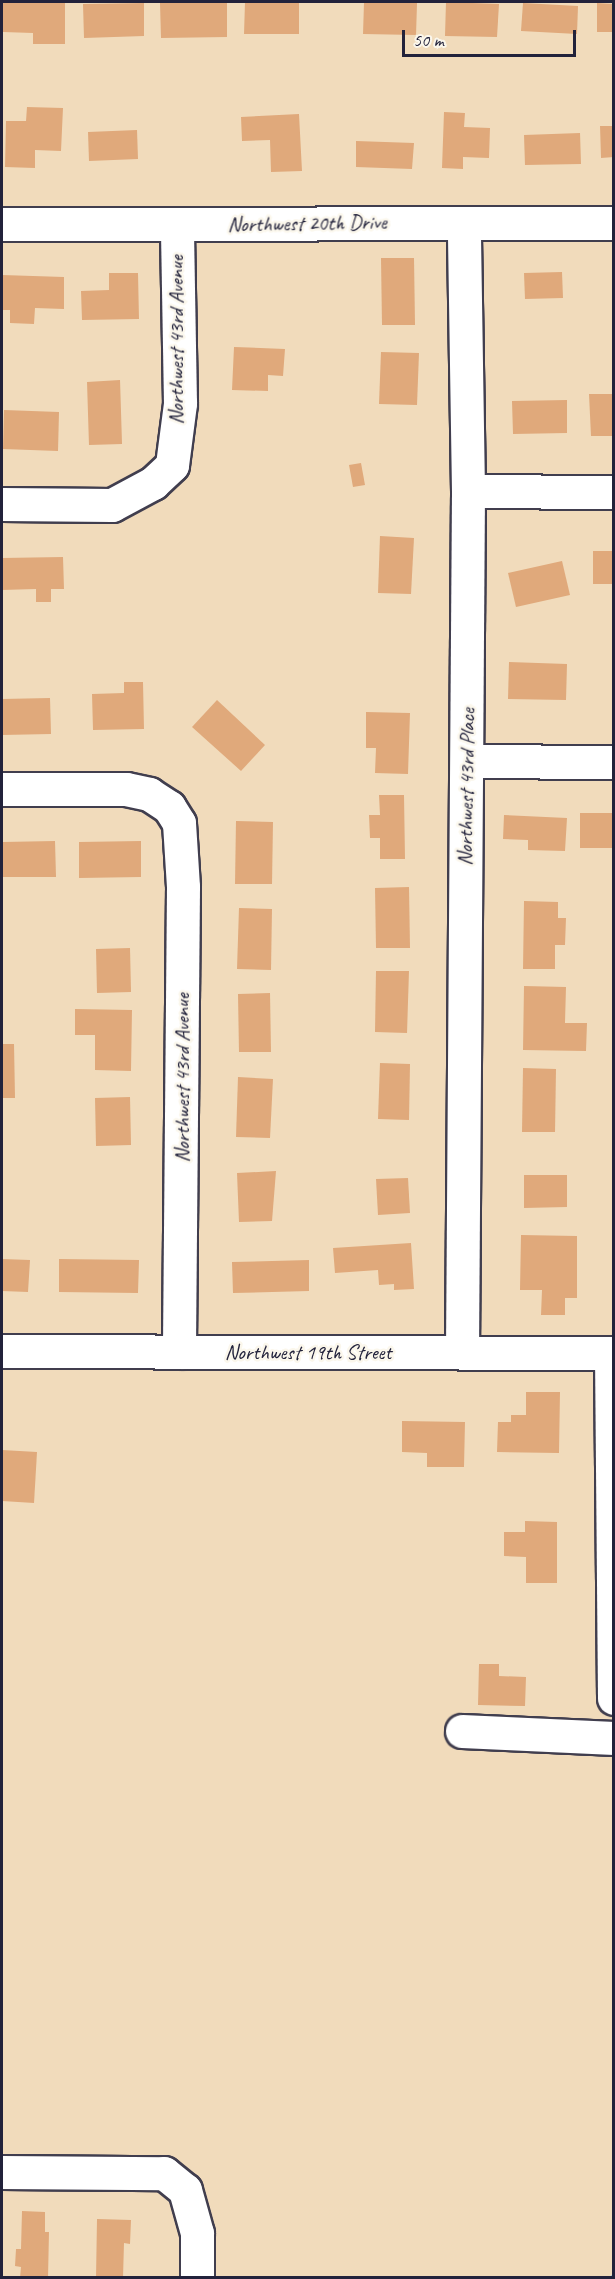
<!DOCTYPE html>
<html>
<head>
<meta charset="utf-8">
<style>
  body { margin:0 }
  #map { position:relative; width:615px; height:2279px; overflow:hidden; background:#f1dbbb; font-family:Caveat,sans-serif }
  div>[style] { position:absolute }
  .stream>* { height:7px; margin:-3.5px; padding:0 3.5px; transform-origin:3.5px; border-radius:3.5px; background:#67bde4 }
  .building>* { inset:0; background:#e0a97b }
  .roads { filter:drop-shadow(2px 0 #413e4e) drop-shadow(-2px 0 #413e4e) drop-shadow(0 2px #413e4e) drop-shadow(0 -2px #413e4e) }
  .minor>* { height:33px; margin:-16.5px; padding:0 16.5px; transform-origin:16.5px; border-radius:16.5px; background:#fff }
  span { translate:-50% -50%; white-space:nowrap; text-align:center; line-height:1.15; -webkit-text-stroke:5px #fbf7ec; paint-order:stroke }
  .street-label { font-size:21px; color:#22223b }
  .frame { position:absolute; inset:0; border:3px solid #22223b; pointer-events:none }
  .scale { position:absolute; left:402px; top:30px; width:174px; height:27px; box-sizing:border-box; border:3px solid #22223b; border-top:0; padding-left:8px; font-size:18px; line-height:21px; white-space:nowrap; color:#22223b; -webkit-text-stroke:4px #fbf7ec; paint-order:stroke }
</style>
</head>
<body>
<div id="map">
  <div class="stream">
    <i style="left:613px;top:2278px;width:1px;rotate:-45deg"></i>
  </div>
  <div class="building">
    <i style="clip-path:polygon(3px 2px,65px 2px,65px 44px,33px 44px,33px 33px,3px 32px)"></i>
    <i style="clip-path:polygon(227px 2px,227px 37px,161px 38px,160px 3px)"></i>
    <i style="clip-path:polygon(245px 2px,299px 2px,299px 34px,244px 34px)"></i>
    <i style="clip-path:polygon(364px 2px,417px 3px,416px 35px,363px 34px)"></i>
    <i style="clip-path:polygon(446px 2px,499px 4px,497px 37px,445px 36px)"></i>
    <i style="clip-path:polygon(144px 3px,144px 36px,84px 38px,83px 4px)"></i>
    <i style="clip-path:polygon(523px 3px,578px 6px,577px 34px,521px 31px)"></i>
    <i style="clip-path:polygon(597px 3px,614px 4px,614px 32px,597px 32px)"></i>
    <i style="clip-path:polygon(27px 107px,63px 108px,61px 151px,35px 150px,35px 168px,5px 167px,6px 121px,26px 121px)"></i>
    <i style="clip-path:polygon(444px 112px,465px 113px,464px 127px,490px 128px,489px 158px,463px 157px,463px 169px,442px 168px)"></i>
    <i style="clip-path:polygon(299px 114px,302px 171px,271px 172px,270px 140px,242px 141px,241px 117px)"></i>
    <i style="clip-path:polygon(600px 126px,614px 126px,614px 157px,601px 158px)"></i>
    <i style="clip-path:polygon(137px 130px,138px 159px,89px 161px,88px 132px)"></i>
    <i style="clip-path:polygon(580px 133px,581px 164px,525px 165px,524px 135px)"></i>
    <i style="clip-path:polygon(356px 141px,414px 143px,412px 169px,356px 167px)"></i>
    <i style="clip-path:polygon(381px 258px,414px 258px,415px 325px,382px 325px)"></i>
    <i style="clip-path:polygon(562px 272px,563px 298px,525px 299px,524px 273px)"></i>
    <i style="clip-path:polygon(109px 273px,138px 273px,139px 319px,82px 320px,81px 291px,109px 290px)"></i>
    <i style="clip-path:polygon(2px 275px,64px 277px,64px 309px,35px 308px,34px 324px,10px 323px,10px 310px,2px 310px)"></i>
    <i style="clip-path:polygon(234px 347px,285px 349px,283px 376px,268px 375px,268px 391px,232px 390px)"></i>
    <i style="clip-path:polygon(381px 352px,419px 353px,417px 405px,379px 404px)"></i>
    <i style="clip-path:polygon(120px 380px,122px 444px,89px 445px,87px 382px)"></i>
    <i style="clip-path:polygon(589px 394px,614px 394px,614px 436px,591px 436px)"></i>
    <i style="clip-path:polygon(567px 400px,567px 433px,513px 434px,512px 401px)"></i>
    <i style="clip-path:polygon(4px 410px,59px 412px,58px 451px,3px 449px)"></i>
    <i style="clip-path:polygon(361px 463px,365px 485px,353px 487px,349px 465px)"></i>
    <i style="clip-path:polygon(380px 536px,414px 538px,411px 594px,378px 593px)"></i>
    <i style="clip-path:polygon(593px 551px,614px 551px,614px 584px,593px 584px)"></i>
    <i style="clip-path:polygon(63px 557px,64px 589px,51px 589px,51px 602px,36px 602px,36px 589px,2px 590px,2px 558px)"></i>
    <i style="clip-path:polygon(562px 561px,570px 595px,516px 607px,508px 573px)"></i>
    <i style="clip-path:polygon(509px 662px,567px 664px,566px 700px,508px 699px)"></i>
    <i style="clip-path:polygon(124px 682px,143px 682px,144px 729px,93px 730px,92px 694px,124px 693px)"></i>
    <i style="clip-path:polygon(50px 698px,51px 734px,2px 735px,2px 699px)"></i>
    <i style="clip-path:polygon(217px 700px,265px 745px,241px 771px,192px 727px)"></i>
    <i style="clip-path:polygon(366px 712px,410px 713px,408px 774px,375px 773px,376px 748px,366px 748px)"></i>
    <i style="clip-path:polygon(379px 795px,404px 795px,405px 859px,380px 859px,380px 838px,370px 838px,369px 815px,380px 815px)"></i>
    <i style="clip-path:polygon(580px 813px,614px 813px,614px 848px,580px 848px)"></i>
    <i style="clip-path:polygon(504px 815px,567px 818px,565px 851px,528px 850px,528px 840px,503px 839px)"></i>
    <i style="clip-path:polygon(236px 821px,273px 822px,272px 884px,235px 884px)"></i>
    <i style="clip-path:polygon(55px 841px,56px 877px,3px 877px,3px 842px)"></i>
    <i style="clip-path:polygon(141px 841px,141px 877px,79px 878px,79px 842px)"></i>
    <i style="clip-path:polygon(409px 887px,410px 948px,376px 948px,375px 888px)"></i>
    <i style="clip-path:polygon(524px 901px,558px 902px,558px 918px,566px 918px,565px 945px,555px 945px,555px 969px,523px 969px)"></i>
    <i style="clip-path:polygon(239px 908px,272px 909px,271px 970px,237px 969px)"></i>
    <i style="clip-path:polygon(130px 948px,131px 992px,97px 993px,96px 949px)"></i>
    <i style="clip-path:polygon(376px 971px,409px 971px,407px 1033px,375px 1032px)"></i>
    <i style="clip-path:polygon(524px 986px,566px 987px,565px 1023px,587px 1023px,586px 1051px,523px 1050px)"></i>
    <i style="clip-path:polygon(270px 993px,271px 1052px,239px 1052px,238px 994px)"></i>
    <i style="clip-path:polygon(75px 1009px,132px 1010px,131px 1071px,95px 1070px,95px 1035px,75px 1035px)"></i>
    <i style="clip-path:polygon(2px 1044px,14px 1044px,15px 1098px,2px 1098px)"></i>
    <i style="clip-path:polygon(380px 1063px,410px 1064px,409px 1120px,378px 1119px)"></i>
    <i style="clip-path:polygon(523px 1068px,556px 1069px,555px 1132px,522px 1132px)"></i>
    <i style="clip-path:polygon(238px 1077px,273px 1079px,270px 1138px,236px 1137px)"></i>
    <i style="clip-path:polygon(130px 1097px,131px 1145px,96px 1146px,95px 1098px)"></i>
    <i style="clip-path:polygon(276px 1171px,272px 1221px,239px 1222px,237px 1173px)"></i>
    <i style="clip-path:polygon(524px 1175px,567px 1175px,567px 1207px,524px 1208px)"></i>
    <i style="clip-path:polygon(408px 1178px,410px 1213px,378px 1215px,376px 1179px)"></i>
    <i style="clip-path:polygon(521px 1235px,577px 1236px,577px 1298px,565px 1298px,565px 1315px,541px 1315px,542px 1290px,520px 1290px)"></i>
    <i style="clip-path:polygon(411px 1243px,414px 1289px,394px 1290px,394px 1284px,379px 1285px,378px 1270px,335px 1273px,333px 1248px)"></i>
    <i style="clip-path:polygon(2px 1259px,30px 1260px,28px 1292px,2px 1291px)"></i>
    <i style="clip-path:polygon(59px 1259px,139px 1260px,138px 1293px,59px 1292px)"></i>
    <i style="clip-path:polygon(309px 1260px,309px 1291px,233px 1293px,232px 1262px)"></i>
    <i style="clip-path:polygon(526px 1392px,560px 1392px,559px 1453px,497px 1452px,498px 1422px,511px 1422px,511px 1415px,526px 1415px)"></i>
    <i style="clip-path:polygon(402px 1421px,465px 1422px,464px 1467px,427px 1467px,427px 1453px,402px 1452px)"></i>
    <i style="clip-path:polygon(2px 1450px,37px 1452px,34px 1503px,2px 1501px)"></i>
    <i style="clip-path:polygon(525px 1521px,557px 1522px,557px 1583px,526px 1583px,526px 1557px,504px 1556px,504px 1532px,525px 1532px)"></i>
    <i style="clip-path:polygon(479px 1664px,499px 1664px,499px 1676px,526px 1677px,525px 1706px,478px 1705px)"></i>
    <i style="clip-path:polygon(22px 2211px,45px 2212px,45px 2232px,49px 2232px,48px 2278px,20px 2278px,21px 2267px,15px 2266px,16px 2249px,21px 2249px)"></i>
    <i style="clip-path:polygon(97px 2219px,131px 2220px,130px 2244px,124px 2243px,123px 2278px,96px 2278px)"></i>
  </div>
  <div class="roads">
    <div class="minor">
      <i style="left:2px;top:224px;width:612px;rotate:-0.09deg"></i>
      <i style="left:468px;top:491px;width:146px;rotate:0.4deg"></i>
      <i style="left:2px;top:504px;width:110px;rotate:0.5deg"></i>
      <i style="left:112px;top:505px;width:47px;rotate:-28.2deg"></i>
      <i style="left:153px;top:483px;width:26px;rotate:-43deg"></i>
      <i style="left:172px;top:465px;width:63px;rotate:-82.6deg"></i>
      <i style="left:180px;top:403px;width:178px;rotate:-91deg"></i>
      <i style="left:467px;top:761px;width:147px;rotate:0.4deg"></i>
      <i style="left:2px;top:789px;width:124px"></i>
      <i style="left:126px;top:789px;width:24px;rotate:12deg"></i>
      <i style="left:149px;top:794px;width:24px;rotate:33deg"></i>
      <i style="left:169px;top:807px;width:19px;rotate:58deg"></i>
      <i style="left:179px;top:823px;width:64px;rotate:86.4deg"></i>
      <i style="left:183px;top:887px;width:465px;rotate:90.5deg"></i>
      <i style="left:2px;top:1351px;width:612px;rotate:0.19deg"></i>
      <i style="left:462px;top:1352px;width:861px;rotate:-89.6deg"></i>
      <i style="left:468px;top:491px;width:268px;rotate:-90.9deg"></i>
      <i style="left:611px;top:1353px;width:345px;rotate:89.5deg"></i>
      <i style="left:462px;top:1731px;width:152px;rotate:2.6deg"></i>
      <i style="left:2px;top:2172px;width:162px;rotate:0.4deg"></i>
      <i style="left:164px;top:2173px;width:27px;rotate:39deg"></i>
      <i style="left:185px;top:2190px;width:45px;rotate:74.4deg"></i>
      <i style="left:197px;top:2233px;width:45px;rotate:90deg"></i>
    </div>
  </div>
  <div class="street-label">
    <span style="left:307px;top:223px;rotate:-1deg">Northwest 20th Drive</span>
    <span style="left:176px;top:340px;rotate:-90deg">Northwest 43rd Avenue</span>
    <span style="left:466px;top:787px;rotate:-89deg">Northwest 43rd Place</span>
    <span style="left:182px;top:1078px;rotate:-90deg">Northwest 43rd Avenue</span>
    <span style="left:308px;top:1352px">Northwest 19th Street</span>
  </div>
  <div class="frame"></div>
  <div class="scale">50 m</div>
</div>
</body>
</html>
